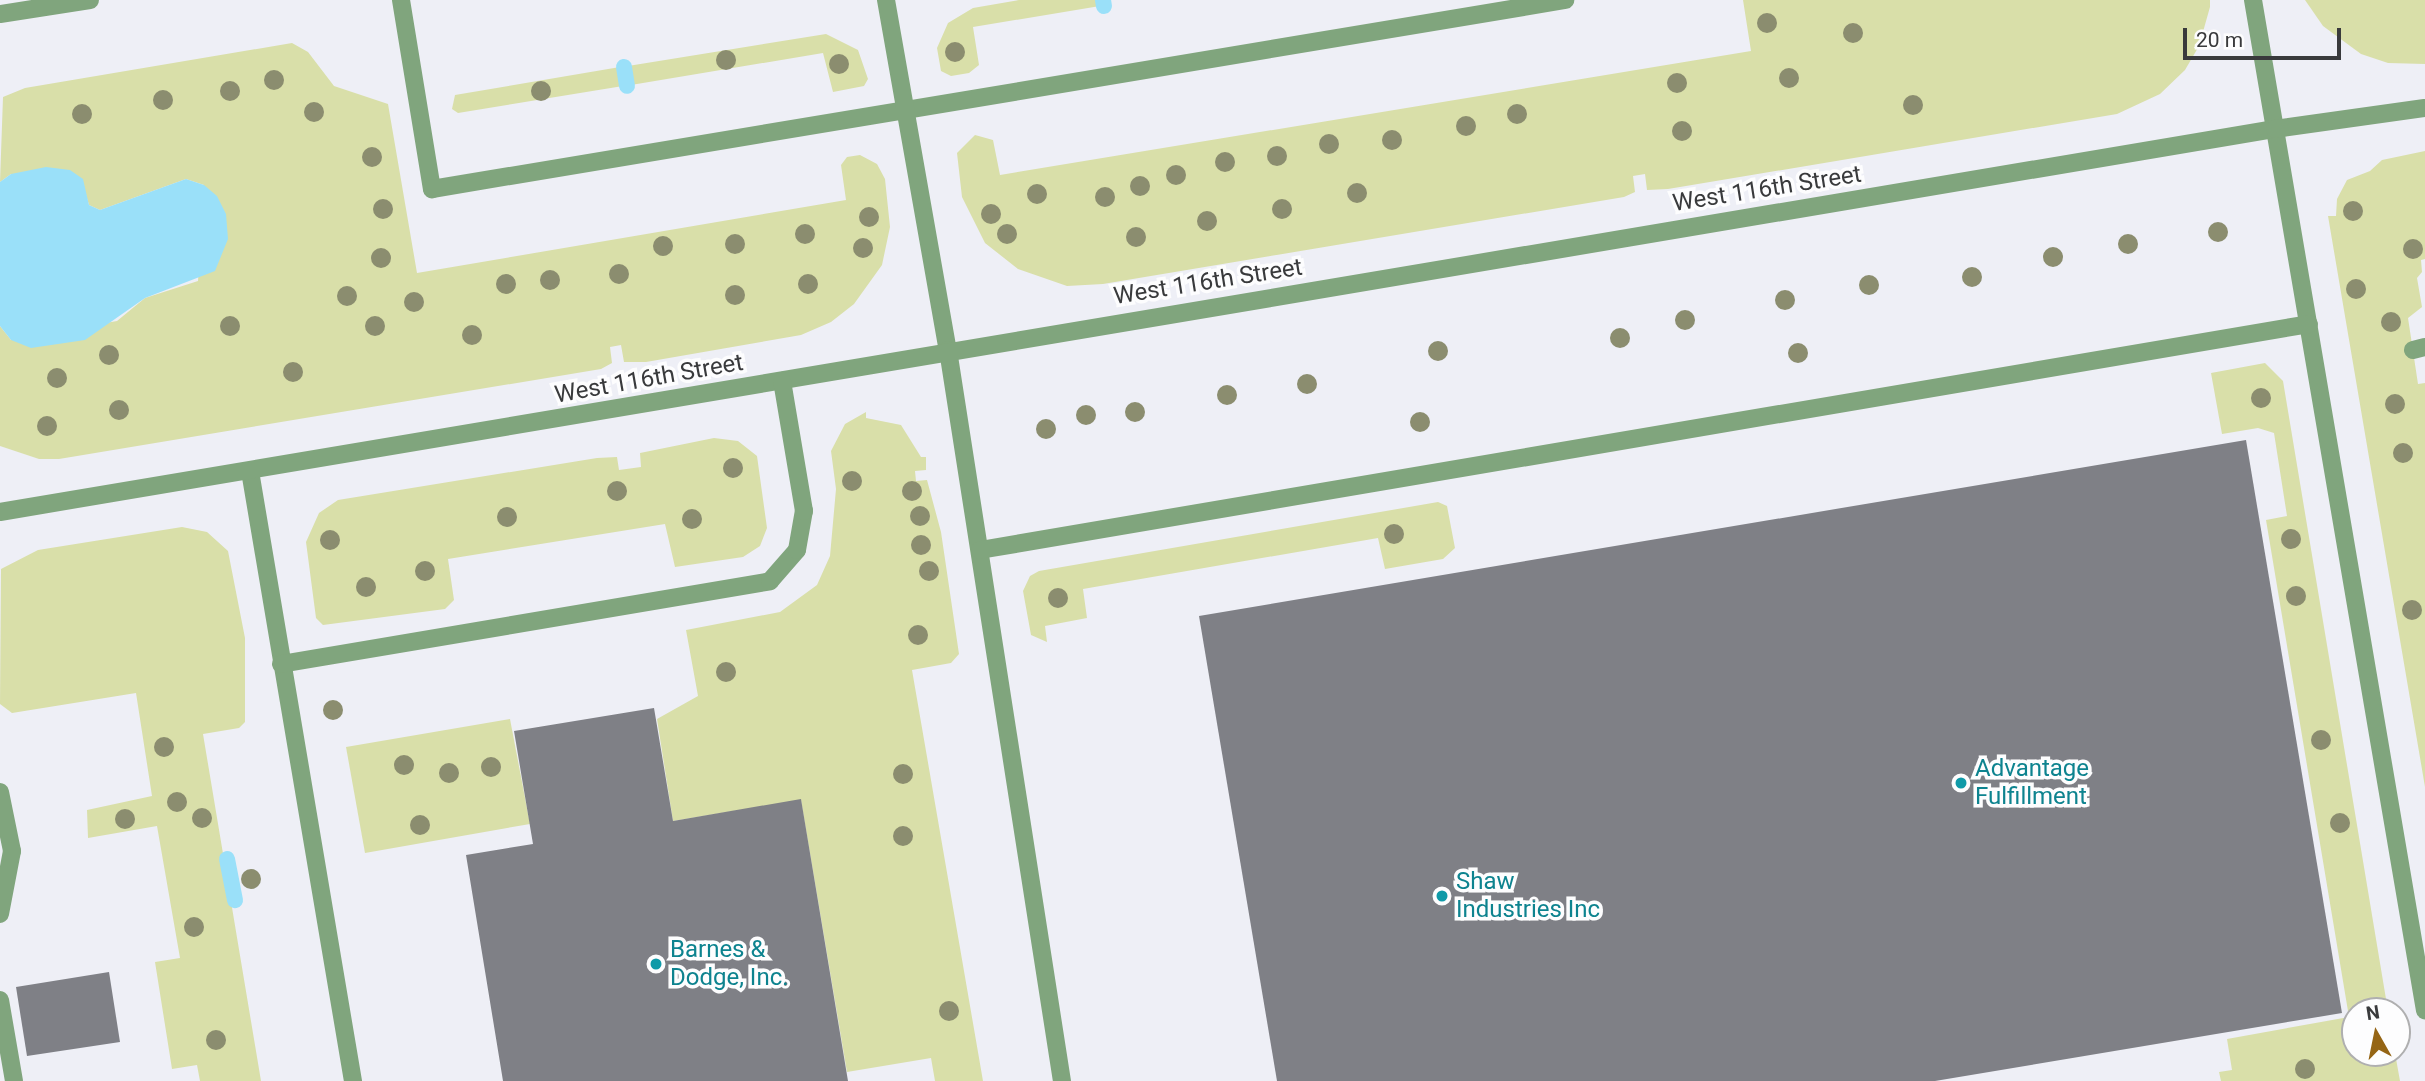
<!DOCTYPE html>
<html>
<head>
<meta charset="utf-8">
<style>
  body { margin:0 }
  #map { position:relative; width:2425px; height:1081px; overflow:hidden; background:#eeeff6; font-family:Roboto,sans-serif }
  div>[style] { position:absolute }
  .green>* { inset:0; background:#d9dfa9 }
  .water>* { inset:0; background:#9ae0f9 }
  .stream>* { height:16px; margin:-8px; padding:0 8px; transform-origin:8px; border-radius:8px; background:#9ae0f9 }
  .building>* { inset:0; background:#7f8086 }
  .minor>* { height:18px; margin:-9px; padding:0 9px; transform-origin:9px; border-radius:9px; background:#80a57d }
  .trees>* { width:20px; height:20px; margin:-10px; border-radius:50%; background:#8b8d6f }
  .dots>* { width:19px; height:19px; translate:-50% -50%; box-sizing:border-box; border:4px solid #fdfdfe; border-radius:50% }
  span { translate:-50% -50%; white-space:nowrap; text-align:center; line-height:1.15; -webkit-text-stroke:7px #fdfdfe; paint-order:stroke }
  .street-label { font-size:24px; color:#393a3c }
  .culture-label { font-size:24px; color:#0d838f }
  .left { translate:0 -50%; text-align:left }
  .north { position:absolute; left:2341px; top:997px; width:70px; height:70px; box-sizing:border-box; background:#fdfdfe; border:2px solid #afafb0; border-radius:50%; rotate:351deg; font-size:19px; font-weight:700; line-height:28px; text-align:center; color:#393a3c }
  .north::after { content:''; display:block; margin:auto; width:24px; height:32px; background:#956515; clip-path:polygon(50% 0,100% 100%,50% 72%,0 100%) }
  .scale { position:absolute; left:2183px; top:28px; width:158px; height:32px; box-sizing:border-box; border:4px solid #393a3c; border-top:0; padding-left:9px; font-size:21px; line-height:24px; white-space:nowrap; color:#393a3c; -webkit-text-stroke:5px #fdfdfe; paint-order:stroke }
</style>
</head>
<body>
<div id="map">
  <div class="green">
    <i style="clip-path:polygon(1019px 0,1099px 0,1100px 6px,973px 27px,979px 65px,969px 73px,951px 76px,941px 71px,937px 48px,948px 23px,973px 8px)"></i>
    <i style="clip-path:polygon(1743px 0,2210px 0,2210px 7px,2199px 46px,2185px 70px,2160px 94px,2117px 114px,1668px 189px,1647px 190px,1645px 174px,1633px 176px,1635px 192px,1624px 197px,1103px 284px,1067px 286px,1018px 269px,985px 243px,962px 197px,957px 153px,975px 135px,993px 140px,1000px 175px,1751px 51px)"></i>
    <i style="clip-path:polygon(2305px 0,2425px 0,2425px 64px,2388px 63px,2361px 54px,2323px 26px)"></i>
    <i style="clip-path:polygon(826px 34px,858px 50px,868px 79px,864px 86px,833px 92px,823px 53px,631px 85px,628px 66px)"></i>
    <i style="clip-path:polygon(292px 43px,308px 52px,334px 86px,388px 104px,417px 273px,846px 200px,841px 165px,847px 157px,860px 155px,877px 164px,885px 179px,890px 227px,882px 265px,854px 304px,831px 322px,801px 335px,646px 362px,624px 362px,621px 345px,610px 347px,612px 363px,601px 369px,59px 459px,39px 459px,0 446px,0 326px,11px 340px,117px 321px,145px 298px,198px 281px,204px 185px,186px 179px,100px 210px,89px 205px,86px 195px,11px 174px,0 182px,3px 97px,25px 88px)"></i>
    <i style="clip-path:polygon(620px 67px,623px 86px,458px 113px,452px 109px,455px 95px)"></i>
    <i style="clip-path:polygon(2425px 151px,2425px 259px,2421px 260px,2422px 272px,2417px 278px,2422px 307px,2408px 318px,2418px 384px,2425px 383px,2425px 787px,2328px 216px,2336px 216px,2337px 199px,2347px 180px,2370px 171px,2382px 160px)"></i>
    <i style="clip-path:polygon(2265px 363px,2283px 381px,2388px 1011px,2355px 1011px,2355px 1053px,2395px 1053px,2400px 1081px,2221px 1081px,2219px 1072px,2232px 1070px,2227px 1039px,2349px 1017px,2266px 520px,2287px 516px,2274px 433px,2258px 428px,2222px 434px,2211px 373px)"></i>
    <i style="clip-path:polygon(866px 412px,866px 418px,901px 425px,921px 457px,926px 457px,926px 470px,915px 471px,916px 481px,927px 480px,941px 532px,959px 654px,951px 663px,912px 670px,983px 1081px,935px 1081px,931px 1058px,847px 1072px,801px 800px,673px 821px,657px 719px,698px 696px,686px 630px,780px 612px,817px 585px,830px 556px,836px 489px,831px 451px,845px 424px)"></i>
    <i style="clip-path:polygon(714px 438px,738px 441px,757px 456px,767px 528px,760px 546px,743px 557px,675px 567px,665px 524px,448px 559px,454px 600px,445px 609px,323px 625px,316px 618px,306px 542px,319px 513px,338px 500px,597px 458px,617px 457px,619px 470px,641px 467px,640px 453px)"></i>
    <i style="clip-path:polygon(1438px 502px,1447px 506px,1455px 548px,1443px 559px,1385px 569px,1378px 538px,1083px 589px,1087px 618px,1045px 626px,1047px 642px,1031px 635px,1023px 591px,1030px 576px,1039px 571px)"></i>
    <i style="clip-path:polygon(182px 527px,207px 532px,228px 551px,245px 638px,245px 722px,239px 728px,203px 734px,261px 1081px,200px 1081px,197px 1065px,172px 1069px,155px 962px,180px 958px,157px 826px,88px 838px,87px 810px,152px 796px,136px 693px,12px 713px,0 704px,1px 569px,38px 550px)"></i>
    <i style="clip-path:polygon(510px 719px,530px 824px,365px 853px,346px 747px)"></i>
  </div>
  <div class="water">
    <i style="clip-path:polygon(46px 167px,70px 170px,83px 179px,89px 205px,100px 210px,186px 179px,204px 185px,217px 196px,226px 214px,228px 239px,215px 271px,145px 298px,85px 340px,31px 348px,11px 340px,0 326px,0 182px,11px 174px)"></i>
  </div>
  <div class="stream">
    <i style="left:1103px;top:0;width:6px;rotate:81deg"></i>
    <i style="left:624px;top:67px;width:19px;rotate:81deg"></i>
    <i style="left:227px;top:859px;width:42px;rotate:79deg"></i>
  </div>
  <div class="building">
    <i style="clip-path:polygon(2246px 440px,2342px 1013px,1935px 1081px,1277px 1081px,1199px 616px)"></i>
    <i style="clip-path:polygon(654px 708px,673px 821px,801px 799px,848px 1081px,503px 1081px,466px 855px,533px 844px,514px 731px)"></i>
    <i style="clip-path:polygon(109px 972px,120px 1042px,27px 1056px,16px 987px)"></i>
  </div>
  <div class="minor">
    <i style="left:401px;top:0;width:192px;rotate:80.7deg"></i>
    <i style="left:432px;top:189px;width:1149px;rotate:-9.47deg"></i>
    <i style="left:886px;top:0;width:355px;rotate:80deg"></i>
    <i style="left:948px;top:350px;width:740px;rotate:81.14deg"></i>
    <i style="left:2253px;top:0;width:1025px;rotate:80.34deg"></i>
    <i style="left:0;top:14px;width:91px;rotate:-8.8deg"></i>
    <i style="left:2413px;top:350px;width:12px;rotate:-14deg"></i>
    <i style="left:250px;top:471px;width:619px;rotate:80.42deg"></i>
    <i style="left:0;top:512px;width:2307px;rotate:-9.56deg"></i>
    <i style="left:2275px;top:129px;width:151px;rotate:-8deg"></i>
    <i style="left:980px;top:550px;width:1348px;rotate:-9.65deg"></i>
    <i style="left:281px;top:664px;width:496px;rotate:-9.6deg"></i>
    <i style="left:770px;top:581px;width:41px;rotate:-48.9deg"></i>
    <i style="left:797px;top:550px;width:40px;rotate:-80deg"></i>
    <i style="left:804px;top:511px;width:132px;rotate:-99.6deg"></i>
    <i style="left:0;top:792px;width:60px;rotate:78.5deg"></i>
    <i style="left:12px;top:851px;width:64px;rotate:100.8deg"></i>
    <i style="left:0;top:1000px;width:82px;rotate:80.2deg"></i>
  </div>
  <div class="trees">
    <i style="left:1767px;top:23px"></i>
    <i style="left:1853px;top:33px"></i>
    <i style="left:955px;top:52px"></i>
    <i style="left:726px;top:60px"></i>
    <i style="left:839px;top:64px"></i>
    <i style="left:1789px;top:78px"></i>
    <i style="left:274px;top:80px"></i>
    <i style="left:1677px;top:83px"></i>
    <i style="left:230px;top:91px"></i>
    <i style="left:541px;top:91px"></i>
    <i style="left:163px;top:100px"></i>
    <i style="left:1913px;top:105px"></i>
    <i style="left:314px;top:112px"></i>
    <i style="left:82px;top:114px"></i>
    <i style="left:1517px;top:114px"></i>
    <i style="left:1466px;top:126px"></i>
    <i style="left:1682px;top:131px"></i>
    <i style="left:1392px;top:140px"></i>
    <i style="left:1329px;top:144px"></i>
    <i style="left:1277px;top:156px"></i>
    <i style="left:372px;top:157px"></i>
    <i style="left:1225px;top:162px"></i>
    <i style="left:1176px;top:175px"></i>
    <i style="left:1140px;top:186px"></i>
    <i style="left:1357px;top:193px"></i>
    <i style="left:1037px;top:194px"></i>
    <i style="left:1105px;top:197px"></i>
    <i style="left:383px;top:209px"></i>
    <i style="left:1282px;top:209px"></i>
    <i style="left:2353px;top:211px"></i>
    <i style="left:991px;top:214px"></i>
    <i style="left:869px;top:217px"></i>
    <i style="left:1207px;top:221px"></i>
    <i style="left:2218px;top:232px"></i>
    <i style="left:805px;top:234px"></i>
    <i style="left:1007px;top:234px"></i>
    <i style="left:1136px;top:237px"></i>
    <i style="left:735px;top:244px"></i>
    <i style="left:2128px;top:244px"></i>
    <i style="left:663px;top:246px"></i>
    <i style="left:863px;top:248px"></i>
    <i style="left:2413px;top:249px"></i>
    <i style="left:2053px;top:257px"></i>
    <i style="left:381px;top:258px"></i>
    <i style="left:619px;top:274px"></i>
    <i style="left:1972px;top:277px"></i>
    <i style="left:550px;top:280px"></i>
    <i style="left:506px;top:284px"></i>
    <i style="left:808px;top:284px"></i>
    <i style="left:1869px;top:285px"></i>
    <i style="left:2356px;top:289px"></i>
    <i style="left:735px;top:295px"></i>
    <i style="left:347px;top:296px"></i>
    <i style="left:1785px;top:300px"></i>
    <i style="left:414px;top:302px"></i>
    <i style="left:1685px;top:320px"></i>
    <i style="left:2391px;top:322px"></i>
    <i style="left:230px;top:326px"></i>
    <i style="left:375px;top:326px"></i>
    <i style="left:472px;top:335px"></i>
    <i style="left:1620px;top:338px"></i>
    <i style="left:1438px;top:351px"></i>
    <i style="left:1798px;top:353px"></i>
    <i style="left:109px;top:355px"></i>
    <i style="left:293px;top:372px"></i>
    <i style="left:57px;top:378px"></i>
    <i style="left:1307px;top:384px"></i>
    <i style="left:1227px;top:395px"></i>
    <i style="left:2261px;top:398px"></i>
    <i style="left:2395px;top:404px"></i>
    <i style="left:119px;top:410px"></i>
    <i style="left:1135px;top:412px"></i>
    <i style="left:1086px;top:415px"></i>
    <i style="left:1420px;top:422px"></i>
    <i style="left:47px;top:426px"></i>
    <i style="left:1046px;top:429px"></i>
    <i style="left:2403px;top:453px"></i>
    <i style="left:733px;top:468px"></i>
    <i style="left:852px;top:481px"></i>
    <i style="left:617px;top:491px"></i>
    <i style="left:912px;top:491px"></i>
    <i style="left:920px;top:516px"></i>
    <i style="left:507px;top:517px"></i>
    <i style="left:692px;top:519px"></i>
    <i style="left:1394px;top:534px"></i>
    <i style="left:2291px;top:539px"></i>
    <i style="left:330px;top:540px"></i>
    <i style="left:921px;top:545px"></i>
    <i style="left:425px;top:571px"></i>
    <i style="left:929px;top:571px"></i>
    <i style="left:366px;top:587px"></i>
    <i style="left:2296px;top:596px"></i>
    <i style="left:1058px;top:598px"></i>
    <i style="left:2412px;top:610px"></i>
    <i style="left:918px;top:635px"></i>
    <i style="left:726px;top:672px"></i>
    <i style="left:333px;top:710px"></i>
    <i style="left:2321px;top:740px"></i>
    <i style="left:164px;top:747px"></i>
    <i style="left:404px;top:765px"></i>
    <i style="left:491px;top:767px"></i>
    <i style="left:449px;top:773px"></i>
    <i style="left:903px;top:774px"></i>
    <i style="left:177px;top:802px"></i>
    <i style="left:202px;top:818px"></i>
    <i style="left:125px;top:819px"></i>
    <i style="left:2340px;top:823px"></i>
    <i style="left:420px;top:825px"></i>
    <i style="left:903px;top:836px"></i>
    <i style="left:251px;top:879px"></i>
    <i style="left:194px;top:927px"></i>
    <i style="left:949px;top:1011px"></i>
    <i style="left:216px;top:1040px"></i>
    <i style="left:2305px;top:1069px"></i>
  </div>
  <div class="dots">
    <i style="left:1961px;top:783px;background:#0f9aa8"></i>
    <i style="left:1442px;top:896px;background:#0f9aa8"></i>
    <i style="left:656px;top:964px;background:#0f9aa8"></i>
  </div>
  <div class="street-label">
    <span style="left:1767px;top:189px;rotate:-9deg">West 116th Street</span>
    <span style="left:1208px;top:282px;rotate:-9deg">West 116th Street</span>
    <span style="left:649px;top:379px;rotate:-10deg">West 116th Street</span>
  </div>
  <div class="culture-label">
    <span class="left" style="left:1975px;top:783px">Advantage<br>Fulfillment</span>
    <span class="left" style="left:1456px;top:896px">Shaw<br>Industries Inc</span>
    <span class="left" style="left:670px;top:964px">Barnes &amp;<br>Dodge, Inc.</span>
  </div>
  <div class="north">N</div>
  <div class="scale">20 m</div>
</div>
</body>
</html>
